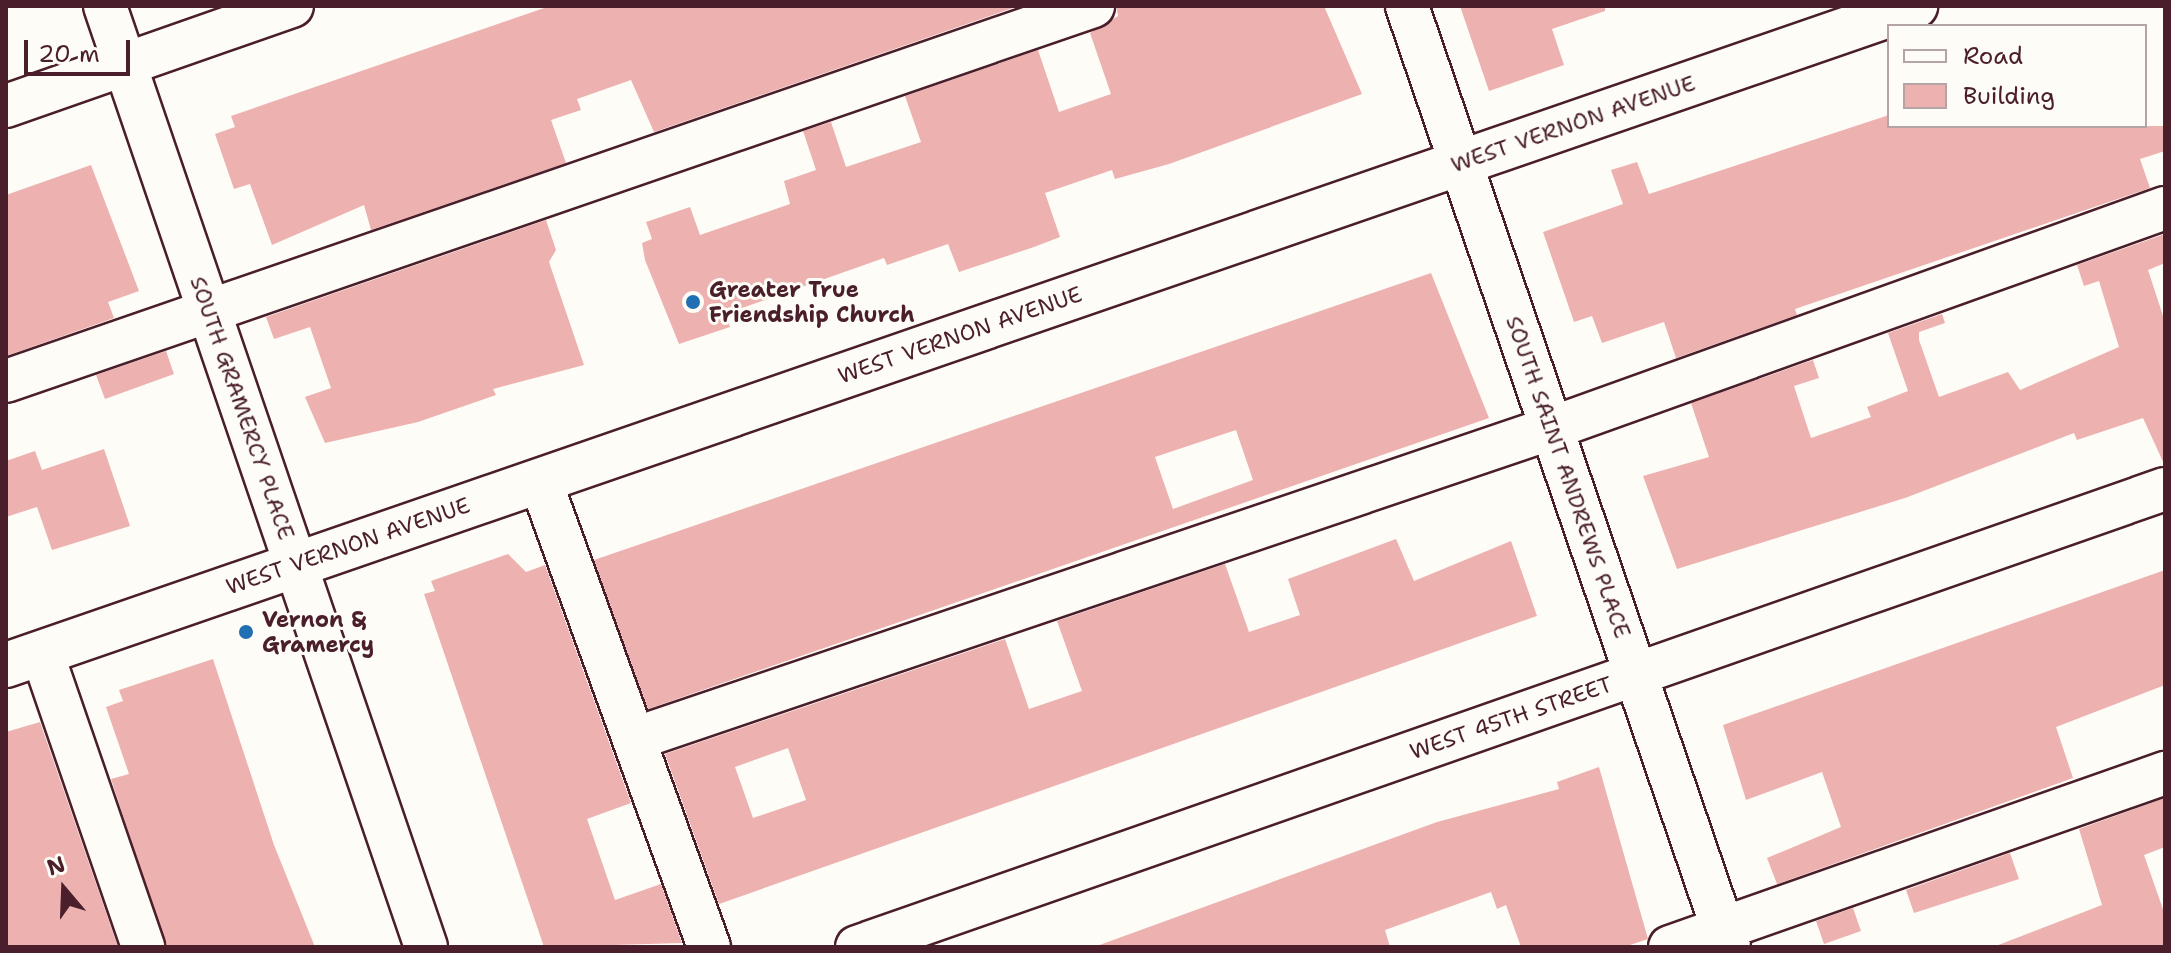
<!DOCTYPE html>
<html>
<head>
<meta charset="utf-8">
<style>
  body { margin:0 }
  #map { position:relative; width:2171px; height:953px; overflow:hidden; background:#fdfcf7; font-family:"Shantell Sans",sans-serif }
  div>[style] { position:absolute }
  .building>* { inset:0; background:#edb1b0 }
  .roads { filter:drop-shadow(2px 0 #4a1f2b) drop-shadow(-2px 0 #4a1f2b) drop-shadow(0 2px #4a1f2b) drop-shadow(0 -2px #4a1f2b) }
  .minor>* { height:42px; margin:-21px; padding:0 21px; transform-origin:21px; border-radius:21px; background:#fdfcf7 }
  .major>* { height:44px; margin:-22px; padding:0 22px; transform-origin:22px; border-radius:22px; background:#fdfcf7 }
  .dots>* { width:22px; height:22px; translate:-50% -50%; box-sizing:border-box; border:4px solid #fdfcf7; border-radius:50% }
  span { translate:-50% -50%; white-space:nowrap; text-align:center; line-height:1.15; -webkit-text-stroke:6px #fdfcf7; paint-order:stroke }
  .street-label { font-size:22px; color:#4a1f2b }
  .poi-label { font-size:22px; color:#4a1f2b; font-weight:700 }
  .left { translate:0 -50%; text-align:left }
  .frame { position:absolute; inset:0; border:8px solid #4a1f2b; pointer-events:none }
  .legend { position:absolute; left:1887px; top:24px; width:260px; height:104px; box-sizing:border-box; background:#fdfcf7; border:2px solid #b5a4a5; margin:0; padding:10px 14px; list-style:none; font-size:24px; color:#4a1f2b }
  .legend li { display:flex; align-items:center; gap:16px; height:40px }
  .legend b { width:40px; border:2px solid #b5a4a5 }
  .north { position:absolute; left:24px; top:849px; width:80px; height:80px; -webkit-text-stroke:6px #fdfcf7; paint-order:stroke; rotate:341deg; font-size:22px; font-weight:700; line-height:32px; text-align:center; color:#4a1f2b }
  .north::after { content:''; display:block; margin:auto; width:28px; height:36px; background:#4a1f2b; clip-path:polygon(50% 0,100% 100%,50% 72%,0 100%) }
  .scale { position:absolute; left:24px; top:40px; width:106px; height:36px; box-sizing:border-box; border:4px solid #4a1f2b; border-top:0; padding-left:10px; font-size:24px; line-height:28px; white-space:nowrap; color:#4a1f2b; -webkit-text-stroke:6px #fdfcf7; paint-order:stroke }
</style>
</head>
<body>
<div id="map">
  <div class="building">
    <i style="clip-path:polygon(550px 6px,1019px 6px,654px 132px,631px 80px,577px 99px,581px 110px,551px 120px,566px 163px,371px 230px,364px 205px,272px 245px,250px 184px,234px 189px,215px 134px,235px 127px,231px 116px)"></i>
    <i style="clip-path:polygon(1116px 6px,1324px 6px,1362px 94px,1169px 164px,1115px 179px,1112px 170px,1045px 193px,1060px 237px,1034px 247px,959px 272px,948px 244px,887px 265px,884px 258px,725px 314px,730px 327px,679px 344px,645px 260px,642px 243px,652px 239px,646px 222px,690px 207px,700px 235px,790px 204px,784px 181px,816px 170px,803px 131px,831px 122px,846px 167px,921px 142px,905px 96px,1038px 50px,1059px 112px,1111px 94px,1090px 33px,1118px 16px)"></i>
    <i style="clip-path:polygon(1460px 6px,1605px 6px,1605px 11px,1552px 29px,1564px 65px,1489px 91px)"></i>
    <i style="clip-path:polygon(1889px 115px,1889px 126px,2165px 126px,2165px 151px,2140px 159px,2150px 188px,1795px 309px,1797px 315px,1676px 358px,1664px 322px,1602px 343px,1592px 316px,1574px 322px,1543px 232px,1623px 204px,1611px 170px,1637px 162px,1649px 194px)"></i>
    <i style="clip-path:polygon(91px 165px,139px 291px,108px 302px,114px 318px,6px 356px,6px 195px)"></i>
    <i style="clip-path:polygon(546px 220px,556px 250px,549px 262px,584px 365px,493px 389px,496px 395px,418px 422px,325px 443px,305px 397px,331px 388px,310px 327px,274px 339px,266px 317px)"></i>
    <i style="clip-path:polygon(2165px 234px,2165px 263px,2148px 270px,2165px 322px,2165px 466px,2143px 418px,2077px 440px,2074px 433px,1905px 498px,1677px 569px,1643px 476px,1709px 457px,1691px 403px,1813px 360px,1819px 378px,1794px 386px,1811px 438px,1871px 417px,1867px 407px,1908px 391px,1888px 333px,1942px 314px,1945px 323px,1919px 332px,1919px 340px,1939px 397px,2008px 372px,2020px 390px,2119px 347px,2099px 281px,2084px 286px,2077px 265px)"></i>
    <i style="clip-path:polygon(evenodd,1431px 273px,1489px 418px,648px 709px,594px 560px,1431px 273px,1236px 430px,1253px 480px,1173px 509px,1155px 457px,1236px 430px)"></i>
    <i style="clip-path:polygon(166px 351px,174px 374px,105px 399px,96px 375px)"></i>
    <i style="clip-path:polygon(104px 449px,130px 526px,52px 550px,37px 507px,6px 517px,6px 461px,35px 451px,42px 470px)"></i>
    <i style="clip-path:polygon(evenodd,1396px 539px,1414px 581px,1511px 541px,1537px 616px,719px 904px,665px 754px,1005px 639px,1029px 709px,1082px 691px,1057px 621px,1225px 564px,1249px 632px,1300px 615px,1288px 579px,1396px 539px,788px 748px,806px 800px,753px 818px,735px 767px,788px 748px)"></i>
    <i style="clip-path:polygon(508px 554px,526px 572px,545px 565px,631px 803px,587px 819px,615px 900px,661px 884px,682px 943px,544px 947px,424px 594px,435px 591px,431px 581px)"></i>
    <i style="clip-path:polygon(2165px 570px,2165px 685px,2056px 727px,2073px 778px,1777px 884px,1767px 858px,1841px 827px,1822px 772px,1746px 800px,1723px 725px)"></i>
    <i style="clip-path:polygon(213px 659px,274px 845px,315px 947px,166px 947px,111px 779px,129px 774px,106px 707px,123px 701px,119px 690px)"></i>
    <i style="clip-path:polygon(40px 722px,118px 947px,6px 947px,6px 732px)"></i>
    <i style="clip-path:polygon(1599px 767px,1648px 939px,1624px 947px,1521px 947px,1506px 905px,1497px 909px,1491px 892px,1385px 930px,1390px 947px,1094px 947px,1437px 822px,1559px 789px,1557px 782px)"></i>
    <i style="clip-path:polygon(2165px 798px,2165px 847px,2144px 855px,2165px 915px,2165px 947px,1993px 947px,2102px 905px,2079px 829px)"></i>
    <i style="clip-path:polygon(2010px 853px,2019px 879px,1914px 913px,1906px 890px)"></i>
    <i style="clip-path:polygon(1853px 908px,1861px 931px,1824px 944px,1816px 921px)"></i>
  </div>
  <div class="roads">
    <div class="minor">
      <i style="left:105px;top:6px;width:994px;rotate:71.16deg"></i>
      <i style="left:1407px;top:6px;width:995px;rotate:71.11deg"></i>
      <i style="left:6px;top:106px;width:303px;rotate:-19.3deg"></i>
      <i style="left:6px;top:381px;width:1150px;rotate:-19.03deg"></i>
      <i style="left:540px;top:480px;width:497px;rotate:70.1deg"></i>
      <i style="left:42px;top:653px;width:311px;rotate:71deg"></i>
      <i style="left:634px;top:739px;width:969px;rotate:-18.72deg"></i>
      <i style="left:1552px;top:428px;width:651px;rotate:-19.74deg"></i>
      <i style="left:857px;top:947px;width:1386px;rotate:-19.3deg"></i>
      <i style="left:1670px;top:947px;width:525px;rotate:-19.37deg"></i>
    </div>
    <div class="major">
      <i style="left:6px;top:665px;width:2020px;rotate:-19.05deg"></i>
    </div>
  </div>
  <div class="dots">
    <i style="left:693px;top:302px;background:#1f6fb2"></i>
    <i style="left:246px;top:632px;background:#1f6fb2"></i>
  </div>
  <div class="street-label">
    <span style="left:1573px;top:124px;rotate:-19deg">WEST VERNON AVENUE</span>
    <span style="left:960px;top:335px;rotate:-19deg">WEST VERNON AVENUE</span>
    <span style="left:242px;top:408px;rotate:71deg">SOUTH GRAMERCY PLACE</span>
    <span style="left:1568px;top:477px;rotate:71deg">SOUTH SAINT ANDREWS PLACE</span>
    <span style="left:348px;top:546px;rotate:-19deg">WEST VERNON AVENUE</span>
    <span style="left:1511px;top:718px;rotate:-19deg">WEST 45TH STREET</span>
  </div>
  <div class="poi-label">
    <span class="left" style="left:709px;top:302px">Greater True<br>Friendship Church</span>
    <span class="left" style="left:262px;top:632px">Vernon &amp;<br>Gramercy</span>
  </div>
  <div class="frame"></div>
  <ul class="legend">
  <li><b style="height:10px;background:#fdfcf7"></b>Road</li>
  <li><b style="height:22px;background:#edb1b0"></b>Building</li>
  </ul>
  <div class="north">N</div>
  <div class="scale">20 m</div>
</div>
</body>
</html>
